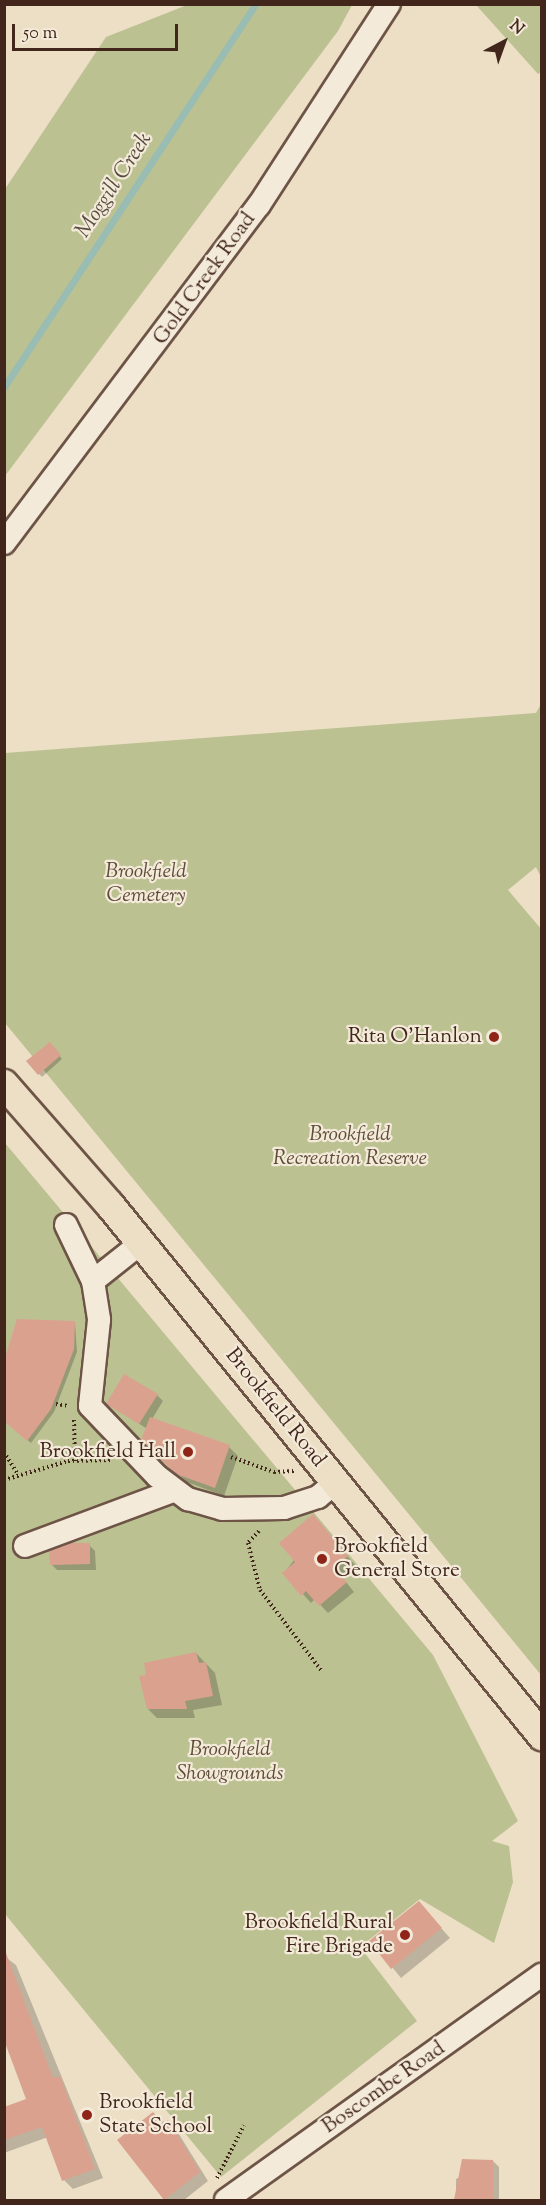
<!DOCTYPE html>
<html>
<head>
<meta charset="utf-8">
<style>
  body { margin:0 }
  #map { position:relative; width:546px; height:2205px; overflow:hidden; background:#eddfc5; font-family:"Sorts Mill Goudy",serif }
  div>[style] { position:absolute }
  .green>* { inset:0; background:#bcc192 }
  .shadow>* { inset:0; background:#0003 }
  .stream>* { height:7px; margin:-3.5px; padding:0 3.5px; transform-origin:3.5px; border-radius:3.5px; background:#99bdb3 }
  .building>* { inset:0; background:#daa28e }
  .path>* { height:4px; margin-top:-2px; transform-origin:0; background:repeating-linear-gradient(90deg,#42261b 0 1.5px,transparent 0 4.5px) }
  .roads { filter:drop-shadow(2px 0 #6d5446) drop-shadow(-2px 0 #6d5446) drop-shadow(0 2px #6d5446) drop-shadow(0 -2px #6d5446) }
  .minor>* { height:22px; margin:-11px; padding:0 11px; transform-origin:11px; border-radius:11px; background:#f3ead9 }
  .major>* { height:28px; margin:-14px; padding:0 14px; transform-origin:14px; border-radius:14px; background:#eddfc5 }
  .dots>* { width:16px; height:16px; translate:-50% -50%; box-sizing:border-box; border:3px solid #f3ead9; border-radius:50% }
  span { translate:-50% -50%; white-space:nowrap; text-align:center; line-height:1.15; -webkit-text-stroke:4.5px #f3ead9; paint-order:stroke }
  .street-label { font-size:21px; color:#42261b }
  .park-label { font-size:21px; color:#604d39; font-style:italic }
  .poi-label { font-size:21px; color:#42261b }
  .right { translate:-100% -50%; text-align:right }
  .left { translate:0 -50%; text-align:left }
  .water-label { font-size:22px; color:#584c41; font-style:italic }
  .frame { position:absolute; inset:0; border:6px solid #42261b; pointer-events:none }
  .north { position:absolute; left:474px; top:12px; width:60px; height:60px; -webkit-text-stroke:4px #f3ead9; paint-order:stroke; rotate:41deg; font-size:16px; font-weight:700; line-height:24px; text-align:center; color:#42261b }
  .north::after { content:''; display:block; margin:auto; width:21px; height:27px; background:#42261b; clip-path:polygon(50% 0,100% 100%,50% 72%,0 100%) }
  .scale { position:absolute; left:12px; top:24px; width:166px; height:27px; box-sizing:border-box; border:3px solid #42261b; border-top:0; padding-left:8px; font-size:18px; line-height:21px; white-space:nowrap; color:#42261b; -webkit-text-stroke:4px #f3ead9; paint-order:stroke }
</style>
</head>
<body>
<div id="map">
  <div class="green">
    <i style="clip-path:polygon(187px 5px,352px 5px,338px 31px,5px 476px,5px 189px,106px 37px)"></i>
    <i style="clip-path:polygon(476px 5px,541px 5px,541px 72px,538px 74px)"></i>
    <i style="clip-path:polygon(541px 704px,541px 877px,536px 867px,508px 890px,542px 930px,541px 1675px,5px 1023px,5px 753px,536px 713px)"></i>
    <i style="clip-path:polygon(5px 1143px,433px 1655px,518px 1821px,492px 1841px,509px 1846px,513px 1882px,494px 1943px,420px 1899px,360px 1947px,417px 2021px,221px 2177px,5px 1914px)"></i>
  </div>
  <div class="shadow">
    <i style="clip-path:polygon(52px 1047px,62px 1059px,42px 1077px,28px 1062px)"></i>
    <i style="clip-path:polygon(75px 1322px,77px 1352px,54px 1412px,31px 1443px,4px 1420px)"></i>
    <i style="clip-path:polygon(157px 1395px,163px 1401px,152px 1419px,229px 1447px,238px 1456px,224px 1496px,187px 1482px,143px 1440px,147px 1429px,108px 1403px)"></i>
    <i style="clip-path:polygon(321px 1525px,355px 1565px,342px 1577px,354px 1592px,328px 1613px,315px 1599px,311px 1603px,284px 1573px)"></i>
    <i style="clip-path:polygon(89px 1545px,95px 1551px,96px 1570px,57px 1570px,51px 1564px)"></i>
    <i style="clip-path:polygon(196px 1653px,215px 1673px,222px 1705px,193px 1710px,195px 1718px,157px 1718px,148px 1709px,148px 1676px)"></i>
    <i style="clip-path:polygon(419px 1903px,450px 1938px,401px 1978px,371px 1941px)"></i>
    <i style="clip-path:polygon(4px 1956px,16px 1965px,103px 2178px,73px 2189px,64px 2180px,48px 2137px,4px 2153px,4px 2108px,28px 2100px,4px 2035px)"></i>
    <i style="clip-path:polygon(153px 2114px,177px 2131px,208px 2181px,184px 2200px,167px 2200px,119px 2141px)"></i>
    <i style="clip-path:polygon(493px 2161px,499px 2167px,499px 2200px,456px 2200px,456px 2179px)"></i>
  </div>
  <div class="stream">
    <i style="left:4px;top:387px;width:458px;rotate:-56.7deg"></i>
  </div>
  <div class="building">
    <i style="clip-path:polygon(50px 1042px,61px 1055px,38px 1075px,26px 1061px)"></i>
    <i style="clip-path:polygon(17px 1319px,75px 1321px,74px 1349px,51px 1409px,27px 1441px,4px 1421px,4px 1361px)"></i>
    <i style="clip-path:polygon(124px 1374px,158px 1394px,139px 1424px,106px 1404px)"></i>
    <i style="clip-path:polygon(150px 1417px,230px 1445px,215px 1488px,176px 1474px,141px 1440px)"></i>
    <i style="clip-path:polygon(313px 1514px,348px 1556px,334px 1568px,347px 1582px,319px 1606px,306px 1591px,301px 1596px,282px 1573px,295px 1562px,279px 1543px)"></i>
    <i style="clip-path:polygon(71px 1543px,90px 1543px,90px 1564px,50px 1565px,49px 1551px)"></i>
    <i style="clip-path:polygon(196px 1652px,199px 1663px,206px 1662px,213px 1696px,185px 1701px,187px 1709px,147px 1709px,139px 1676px,146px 1675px,144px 1663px)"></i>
    <i style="clip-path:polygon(419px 1901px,442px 1928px,391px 1969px,369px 1941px)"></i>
    <i style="clip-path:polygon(6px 1953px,53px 2078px,60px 2076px,95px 2169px,62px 2181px,42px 2127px,4px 2140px,4px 2107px,26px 2099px,4px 2040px)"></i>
    <i style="clip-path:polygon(153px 2112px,163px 2124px,168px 2120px,200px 2172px,164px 2200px,117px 2140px)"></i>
    <i style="clip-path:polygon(462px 2159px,493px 2160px,493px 2200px,454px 2200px)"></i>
  </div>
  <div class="path">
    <i style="left:56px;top:1404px;width:12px;rotate:9deg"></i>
    <i style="left:74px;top:1420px;width:41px;rotate:88.6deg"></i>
    <i style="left:4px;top:1452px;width:25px;rotate:58deg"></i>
    <i style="left:231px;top:1457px;width:46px;rotate:19.2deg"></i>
    <i style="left:274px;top:1472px;width:20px;rotate:-3deg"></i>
    <i style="left:4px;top:1480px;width:67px;rotate:-16.5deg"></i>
    <i style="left:68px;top:1461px;width:44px;rotate:-1.3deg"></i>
    <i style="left:259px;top:1531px;width:16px;rotate:133deg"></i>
    <i style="left:248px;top:1543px;width:49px;rotate:75.7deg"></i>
    <i style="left:260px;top:1590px;width:101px;rotate:52.7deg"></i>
    <i style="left:342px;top:1575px;width:19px;rotate:-6deg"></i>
    <i style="left:361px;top:1573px;width:13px;rotate:-39deg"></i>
    <i style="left:217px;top:2178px;width:59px;rotate:-63deg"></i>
  </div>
  <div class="roads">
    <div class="minor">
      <i style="left:4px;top:543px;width:423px;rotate:-53deg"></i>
      <i style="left:259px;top:205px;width:239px;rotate:-57.1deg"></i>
      <i style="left:66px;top:1225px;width:62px;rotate:64.3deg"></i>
      <i style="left:141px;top:1243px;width:61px;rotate:141.6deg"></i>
      <i style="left:93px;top:1281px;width:39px;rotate:81deg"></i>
      <i style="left:99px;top:1320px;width:86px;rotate:96deg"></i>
      <i style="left:90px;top:1406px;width:97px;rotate:46.3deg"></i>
      <i style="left:157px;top:1476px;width:39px;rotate:37deg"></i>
      <i style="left:188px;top:1499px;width:35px;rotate:16deg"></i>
      <i style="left:222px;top:1509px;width:62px;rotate:-0.9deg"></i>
      <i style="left:284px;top:1508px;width:36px;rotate:-18deg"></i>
      <i style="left:318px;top:1497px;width:23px;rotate:-40deg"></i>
      <i style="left:25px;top:1546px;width:158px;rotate:-20.4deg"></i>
      <i style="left:226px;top:2200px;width:388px;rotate:-35.5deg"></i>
    </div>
    <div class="major">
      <i style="left:4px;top:1084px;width:161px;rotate:48.8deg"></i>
      <i style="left:110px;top:1205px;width:685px;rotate:50.87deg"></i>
    </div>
  </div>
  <div class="dots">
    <i style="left:494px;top:1037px;background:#8f2418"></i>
    <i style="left:188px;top:1452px;background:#8f2418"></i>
    <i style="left:322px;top:1559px;background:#8f2418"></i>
    <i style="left:405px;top:1935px;background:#8f2418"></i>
    <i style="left:87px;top:2115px;background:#8f2418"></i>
  </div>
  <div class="street-label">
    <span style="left:205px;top:279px;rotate:-54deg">Gold Creek Road</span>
    <span style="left:275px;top:1408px;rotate:51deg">Brookfield Road</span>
    <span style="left:384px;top:2088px;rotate:-35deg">Boscombe Road</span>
  </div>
  <div class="park-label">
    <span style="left:146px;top:884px">Brookfield<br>Cemetery</span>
    <span style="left:350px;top:1147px">Brookfield<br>Recreation Reserve</span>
    <span style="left:230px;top:1762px">Brookfield<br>Showgrounds</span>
  </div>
  <div class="poi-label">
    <span class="right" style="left:482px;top:1037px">Rita O'Hanlon</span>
    <span class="right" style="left:176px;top:1452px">Brookfield Hall</span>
    <span class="left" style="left:334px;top:1559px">Brookfield<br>General Store</span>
    <span class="right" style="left:393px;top:1935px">Brookfield Rural<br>Fire Brigade</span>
    <span class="left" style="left:99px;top:2115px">Brookfield<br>State School</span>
  </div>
  <div class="water-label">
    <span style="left:115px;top:186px;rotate:-57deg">Moggill Creek</span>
  </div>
  <div class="frame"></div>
  <div class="north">N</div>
  <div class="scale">50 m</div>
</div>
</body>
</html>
